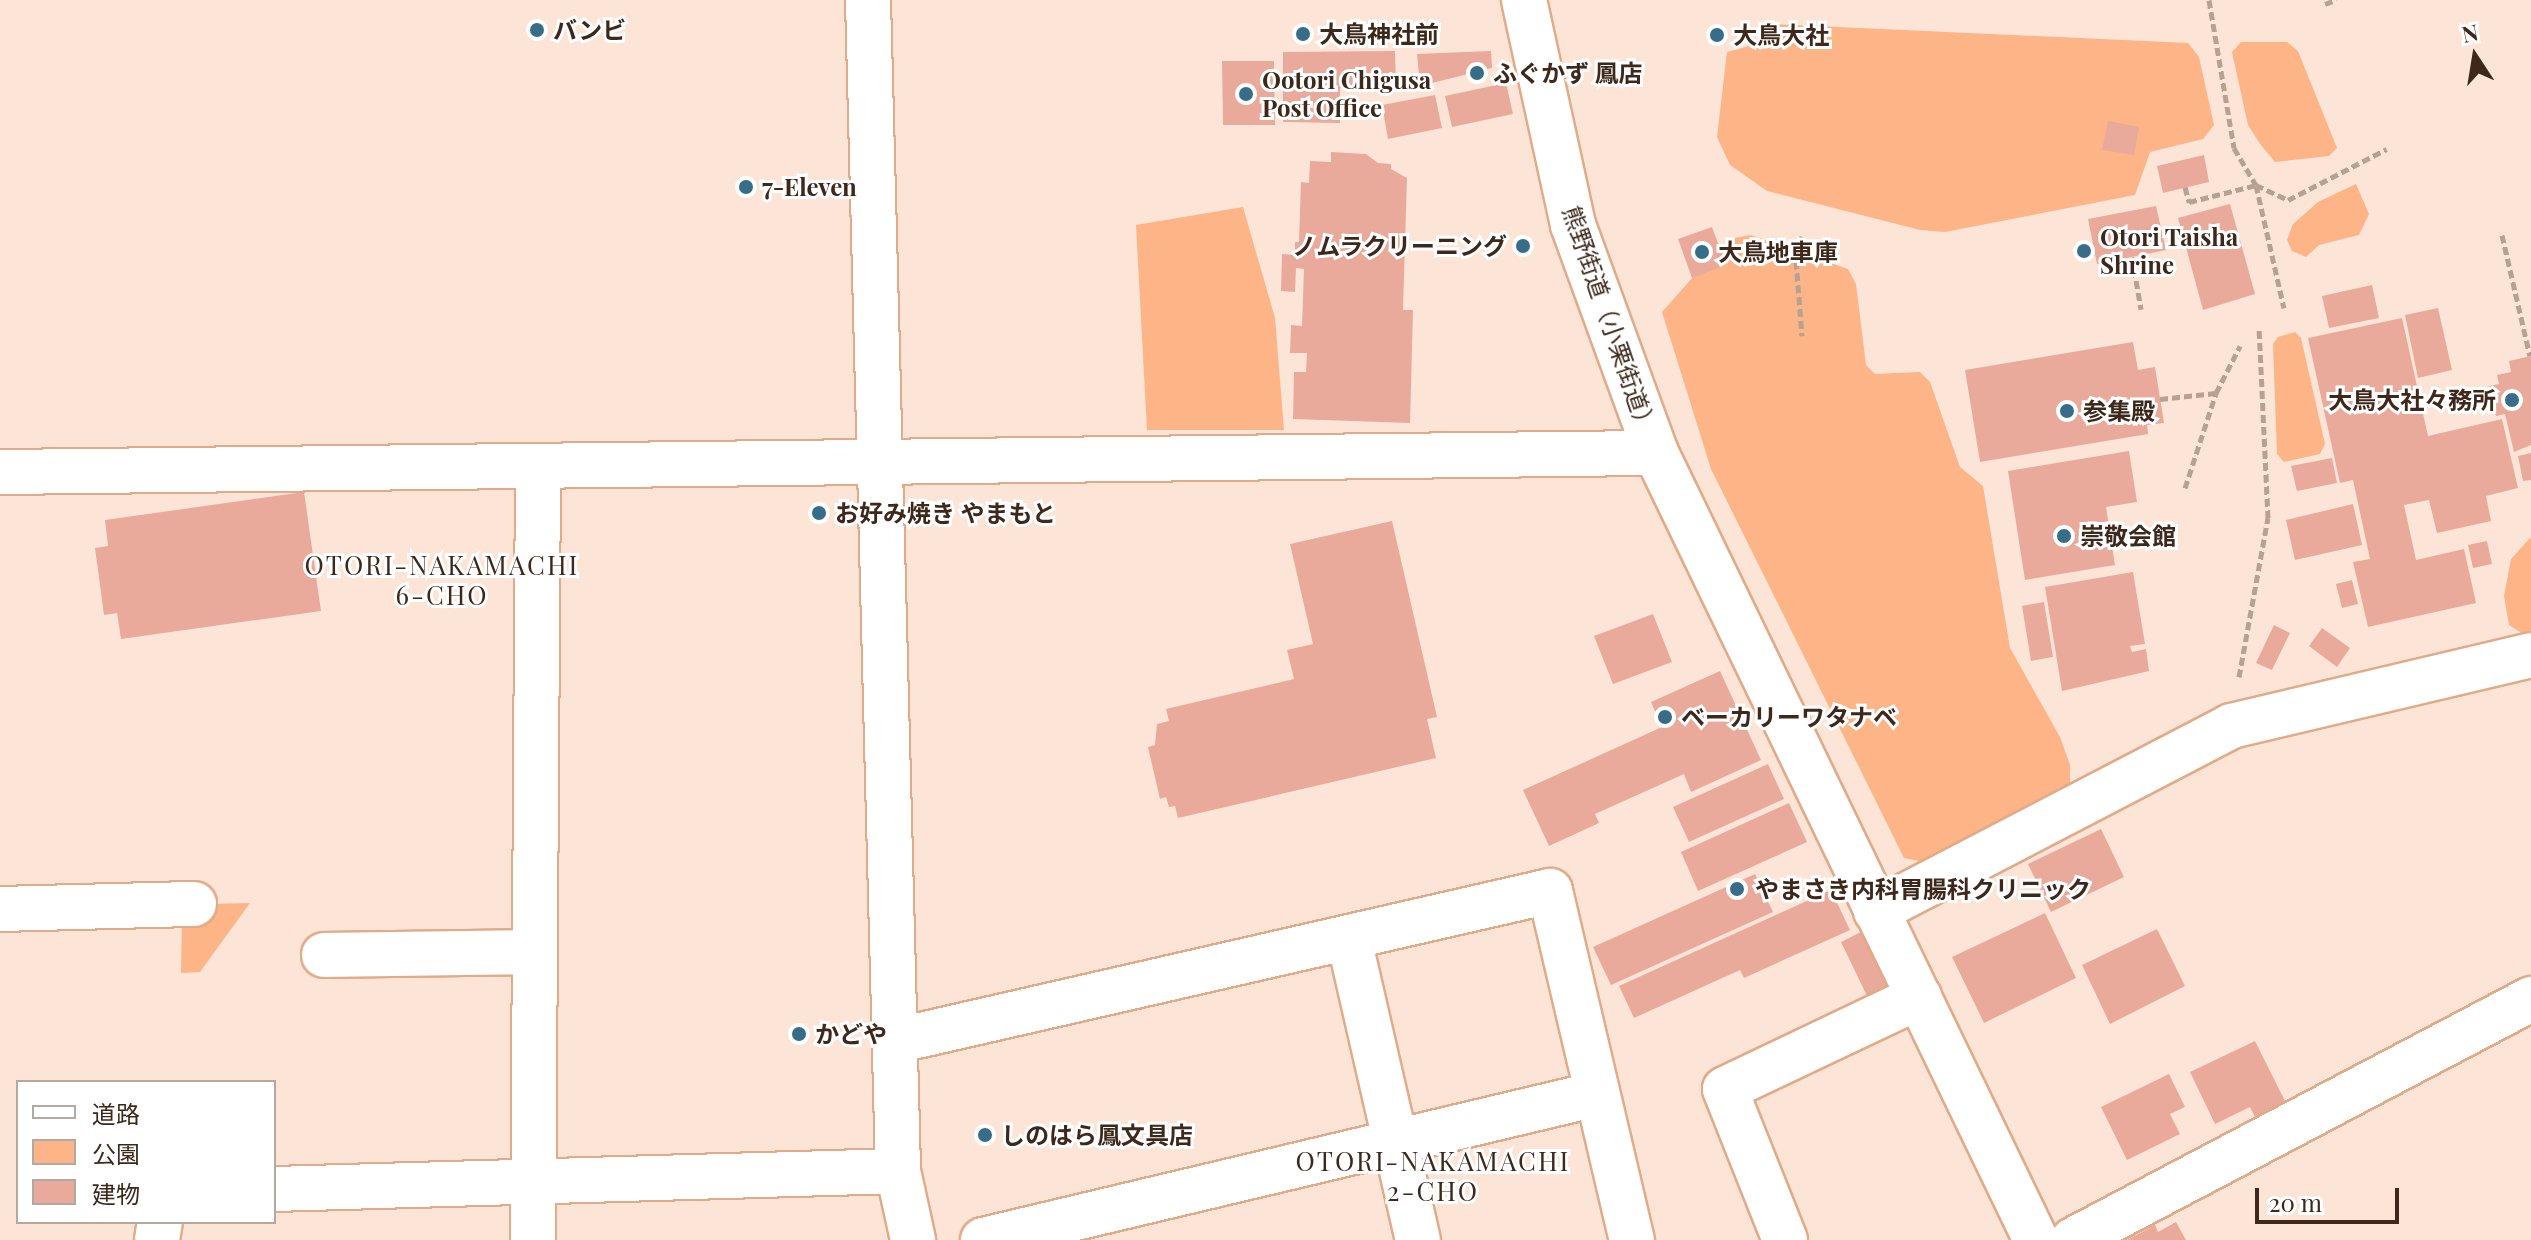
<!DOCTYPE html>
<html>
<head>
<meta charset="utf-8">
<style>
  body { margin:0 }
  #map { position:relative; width:2531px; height:1240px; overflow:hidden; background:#fce5d7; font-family:"Playfair Display","Noto Sans JP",serif }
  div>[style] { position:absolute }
  .green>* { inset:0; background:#fdb486 }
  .building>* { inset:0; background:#e9aa9b }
  .path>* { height:5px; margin-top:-2.5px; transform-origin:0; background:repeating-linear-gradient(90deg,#b7a193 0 8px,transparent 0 12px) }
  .roads { filter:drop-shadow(2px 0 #e1ab89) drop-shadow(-2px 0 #e1ab89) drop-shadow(0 2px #e1ab89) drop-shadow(0 -2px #e1ab89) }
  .minor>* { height:44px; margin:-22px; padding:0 22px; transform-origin:22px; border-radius:22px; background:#fff }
  .dots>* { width:22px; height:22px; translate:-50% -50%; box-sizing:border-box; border:4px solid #fff; border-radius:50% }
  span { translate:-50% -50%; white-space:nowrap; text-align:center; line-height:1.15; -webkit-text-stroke:6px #fff; paint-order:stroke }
  .poi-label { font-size:24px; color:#3d281b; font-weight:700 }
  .left { translate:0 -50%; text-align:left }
  .right { translate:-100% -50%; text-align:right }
  .street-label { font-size:24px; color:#3d281b }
  .neighbourhood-label { font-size:26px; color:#3d281b; letter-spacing:2px }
  .legend { position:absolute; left:16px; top:1080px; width:260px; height:144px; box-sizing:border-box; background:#fff; border:2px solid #b1a9a4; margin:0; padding:10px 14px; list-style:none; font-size:24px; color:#3d281b }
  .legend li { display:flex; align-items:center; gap:16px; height:40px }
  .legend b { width:40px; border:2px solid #b1a9a4 }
  .north { position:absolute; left:2435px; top:16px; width:80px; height:80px; -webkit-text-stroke:6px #fff; paint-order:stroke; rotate:348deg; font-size:22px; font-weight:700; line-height:32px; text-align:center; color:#3d281b }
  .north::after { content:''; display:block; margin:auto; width:28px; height:36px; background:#3d281b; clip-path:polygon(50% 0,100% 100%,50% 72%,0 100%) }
  .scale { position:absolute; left:2255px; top:1188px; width:144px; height:36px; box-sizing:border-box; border:4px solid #3d281b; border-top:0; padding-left:10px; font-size:24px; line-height:28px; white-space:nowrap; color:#3d281b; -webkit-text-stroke:6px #fff; paint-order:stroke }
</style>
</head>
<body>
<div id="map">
  <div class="green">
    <i style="clip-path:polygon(1774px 24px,2188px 43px,2199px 57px,2214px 125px,2203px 139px,2150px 152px,2135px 195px,1945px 232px,1920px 230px,1767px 191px,1730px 165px,1717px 137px,1727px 52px,1764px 42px,1765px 30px)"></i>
    <i style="clip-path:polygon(2241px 42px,2287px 42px,2298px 51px,2337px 148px,2329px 156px,2275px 162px,2260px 144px,2248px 125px,2232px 52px)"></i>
    <i style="clip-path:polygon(2356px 184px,2369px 214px,2359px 235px,2319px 245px,2306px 257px,2292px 251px,2287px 240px,2293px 224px,2318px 202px)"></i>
    <i style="clip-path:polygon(1243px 207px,1275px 318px,1284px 430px,1147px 430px,1136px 225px)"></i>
    <i style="clip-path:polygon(1751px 235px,1848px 269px,1856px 284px,1866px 365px,1875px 374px,1920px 372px,1930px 382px,1960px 467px,1983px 486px,2010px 648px,2060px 737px,2070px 765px,2070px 784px,1928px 863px,1904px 858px,1711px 469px,1662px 312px,1717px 250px,1734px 238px)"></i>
    <i style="clip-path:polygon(2295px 332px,2301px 338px,2325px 444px,2320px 454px,2284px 462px,2277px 454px,2273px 344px,2278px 337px)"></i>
    <i style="clip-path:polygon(2531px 537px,2531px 639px,2509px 625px,2504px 596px,2511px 559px)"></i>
    <i style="clip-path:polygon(250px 903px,200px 972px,181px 973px,182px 918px,208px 904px)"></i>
  </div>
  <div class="building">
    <i style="clip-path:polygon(1395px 51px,1396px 89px,1340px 88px,1340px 123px,1283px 122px,1283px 52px)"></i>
    <i style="clip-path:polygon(1491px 51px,1492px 68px,1420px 86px,1417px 54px)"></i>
    <i style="clip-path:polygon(1222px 61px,1274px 61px,1275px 125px,1223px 125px)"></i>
    <i style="clip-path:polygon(1506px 83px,1513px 114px,1452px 127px,1445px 96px)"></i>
    <i style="clip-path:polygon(1435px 95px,1442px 128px,1388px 139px,1382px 105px)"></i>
    <i style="clip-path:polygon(2108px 121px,2139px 127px,2134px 155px,2102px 150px)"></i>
    <i style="clip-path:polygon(1331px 152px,1366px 154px,1378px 163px,1391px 164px,1391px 169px,1407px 178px,1403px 310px,1413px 310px,1410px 423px,1293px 419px,1294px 372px,1306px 372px,1307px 353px,1290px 353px,1291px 325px,1302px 326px,1304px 269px,1296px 268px,1295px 292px,1281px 291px,1282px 254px,1295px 255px,1295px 242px,1299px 242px,1301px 182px,1309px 183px,1310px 161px,1331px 162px)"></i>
    <i style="clip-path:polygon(2204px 155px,2209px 182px,2163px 193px,2157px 166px)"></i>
    <i style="clip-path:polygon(2230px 204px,2255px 294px,2203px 310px,2178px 218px)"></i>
    <i style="clip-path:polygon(2156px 206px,2166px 250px,2097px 264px,2088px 219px)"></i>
    <i style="clip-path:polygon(1712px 227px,1726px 265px,1692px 278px,1678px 239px)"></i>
    <i style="clip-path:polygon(2372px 285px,2379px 318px,2329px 328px,2322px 296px)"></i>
    <i style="clip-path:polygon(2438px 308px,2452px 370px,2418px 378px,2405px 315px)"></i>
    <i style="clip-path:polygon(2402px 318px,2428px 436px,2502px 419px,2518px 488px,2486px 496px,2491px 521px,2437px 533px,2429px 500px,2404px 505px,2416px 560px,2464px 549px,2476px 603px,2368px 627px,2353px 562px,2370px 559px,2353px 480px,2340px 483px,2308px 338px)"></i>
    <i style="clip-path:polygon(2133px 342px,2138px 370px,2155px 367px,2164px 423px,2147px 425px,2148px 434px,1980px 462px,1965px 370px)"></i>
    <i style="clip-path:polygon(2531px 356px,2531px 445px,2514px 452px,2505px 414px,2496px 416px,2489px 386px,2499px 384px,2497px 375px,2511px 372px,2509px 361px)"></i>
    <i style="clip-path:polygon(2129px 451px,2137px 502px,2106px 507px,2115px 565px,2025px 580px,2008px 471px)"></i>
    <i style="clip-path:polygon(2531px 453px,2531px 480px,2523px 481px,2518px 456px)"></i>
    <i style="clip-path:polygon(2332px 458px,2337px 483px,2297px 491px,2291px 466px)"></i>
    <i style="clip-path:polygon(304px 492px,321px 611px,121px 639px,117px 613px,104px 615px,95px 548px,108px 546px,105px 520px)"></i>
    <i style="clip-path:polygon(2353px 504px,2362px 545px,2295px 560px,2286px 520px)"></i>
    <i style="clip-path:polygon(1392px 521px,1437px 717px,1427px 719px,1436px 758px,1178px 818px,1175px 806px,1169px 807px,1166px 797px,1160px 799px,1148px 747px,1155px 745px,1157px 724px,1169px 721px,1166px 709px,1294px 679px,1287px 650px,1313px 644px,1290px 544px)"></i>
    <i style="clip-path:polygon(2487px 541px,2492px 564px,2473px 568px,2468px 545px)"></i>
    <i style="clip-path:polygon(2133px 572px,2145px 644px,2130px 646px,2132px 652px,2146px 649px,2149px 671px,2062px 691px,2045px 587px)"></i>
    <i style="clip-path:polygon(2352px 580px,2358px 604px,2342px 608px,2336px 584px)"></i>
    <i style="clip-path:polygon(2044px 602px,2053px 657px,2031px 661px,2022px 606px)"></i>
    <i style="clip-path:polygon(1653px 614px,1672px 662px,1613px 684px,1594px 636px)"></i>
    <i style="clip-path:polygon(2274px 625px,2290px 633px,2272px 670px,2256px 663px)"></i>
    <i style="clip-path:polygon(2322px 628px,2350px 648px,2337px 667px,2309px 646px)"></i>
    <i style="clip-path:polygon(1720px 671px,1761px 760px,1691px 792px,1684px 774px,1595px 814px,1599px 823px,1549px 846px,1523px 790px,1662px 727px,1651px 702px)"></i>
    <i style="clip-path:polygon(1768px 764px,1784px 799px,1689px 842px,1673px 807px)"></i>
    <i style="clip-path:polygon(1789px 803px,1807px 842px,1698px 891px,1681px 852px)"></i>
    <i style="clip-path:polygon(2101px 829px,2124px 877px,2051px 912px,2028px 864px)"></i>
    <i style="clip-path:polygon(1755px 874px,1773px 912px,1611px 985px,1593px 947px)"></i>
    <i style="clip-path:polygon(1831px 890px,1850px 930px,1744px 978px,1740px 970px,1634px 1018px,1619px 986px)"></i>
    <i style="clip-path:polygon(2045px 913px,2076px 978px,1984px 1023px,1952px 957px)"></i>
    <i style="clip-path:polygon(2157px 929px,2185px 986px,2110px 1024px,2082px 965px)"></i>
    <i style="clip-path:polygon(1863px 931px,1888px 987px,1867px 996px,1841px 942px)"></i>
    <i style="clip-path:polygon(2255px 1041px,2287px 1105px,2257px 1121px,2250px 1107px,2215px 1124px,2190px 1072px)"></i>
    <i style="clip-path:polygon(2169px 1074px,2185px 1107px,2170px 1114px,2180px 1134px,2127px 1160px,2101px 1107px)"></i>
    <i style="clip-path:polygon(2176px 1222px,2186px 1240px,2127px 1240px,2155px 1225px,2158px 1232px)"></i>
  </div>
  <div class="path">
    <i style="left:2209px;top:0;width:150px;rotate:80.4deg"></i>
    <i style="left:2234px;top:148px;width:43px;rotate:59.3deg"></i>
    <i style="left:2256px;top:185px;width:126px;rotate:77.2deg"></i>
    <i style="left:2325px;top:4px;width:12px;rotate:-20deg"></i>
    <i style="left:2185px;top:187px;width:16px;rotate:75deg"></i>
    <i style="left:2189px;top:202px;width:69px;rotate:-14.2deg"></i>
    <i style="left:2256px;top:185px;width:35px;rotate:25deg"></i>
    <i style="left:2288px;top:200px;width:111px;rotate:-27.3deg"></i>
    <i style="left:2502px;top:235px;width:124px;rotate:77deg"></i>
    <i style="left:1802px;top:236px;width:26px;rotate:103deg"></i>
    <i style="left:1796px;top:261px;width:75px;rotate:85.4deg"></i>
    <i style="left:2132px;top:257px;width:53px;rotate:80.2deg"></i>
    <i style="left:2160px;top:399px;width:56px;rotate:-6.1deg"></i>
    <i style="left:2185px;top:488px;width:100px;rotate:-71.9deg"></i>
    <i style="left:2216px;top:393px;width:53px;rotate:-62.9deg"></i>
    <i style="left:2239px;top:677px;width:162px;rotate:-79.7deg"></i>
    <i style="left:2268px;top:518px;width:189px;rotate:-92.7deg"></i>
  </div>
  <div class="roads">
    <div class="minor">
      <i style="left:868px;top:0;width:1171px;rotate:88.53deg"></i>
      <i style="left:898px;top:1171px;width:71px;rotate:77.7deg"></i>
      <i style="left:1524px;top:0;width:230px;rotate:77.7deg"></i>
      <i style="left:1573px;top:225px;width:243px;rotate:70deg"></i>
      <i style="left:1656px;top:453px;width:874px;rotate:64.23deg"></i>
      <i style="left:0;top:472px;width:1656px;rotate:-0.66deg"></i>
      <i style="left:0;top:909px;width:194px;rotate:-1.5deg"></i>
      <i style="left:1876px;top:911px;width:400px;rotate:-27.5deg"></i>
      <i style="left:2231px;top:726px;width:308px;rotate:-13.3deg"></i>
      <i style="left:1349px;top:939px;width:309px;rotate:77.1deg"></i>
      <i style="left:324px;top:955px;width:210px;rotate:-0.8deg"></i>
      <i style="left:895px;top:1041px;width:672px;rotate:-12.9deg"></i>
      <i style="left:1550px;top:891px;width:359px;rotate:76.8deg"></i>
      <i style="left:274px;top:1189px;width:624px;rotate:-1.65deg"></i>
      <i style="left:157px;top:1240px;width:18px;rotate:-81deg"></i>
      <i style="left:533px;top:1240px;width:772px;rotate:-89.63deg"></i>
      <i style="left:983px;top:1240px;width:631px;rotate:-13.38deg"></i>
      <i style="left:1785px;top:1240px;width:162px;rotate:-111.7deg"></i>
      <i style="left:1725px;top:1089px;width:215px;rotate:-25.4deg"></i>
      <i style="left:2073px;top:1240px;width:518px;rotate:-27.75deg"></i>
    </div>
  </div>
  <div class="dots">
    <i style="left:537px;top:30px;background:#386d89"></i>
    <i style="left:1303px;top:34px;background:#386d89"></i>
    <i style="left:1717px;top:35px;background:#386d89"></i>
    <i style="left:1477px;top:73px;background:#386d89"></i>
    <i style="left:1246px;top:94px;background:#386d89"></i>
    <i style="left:746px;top:187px;background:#386d89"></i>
    <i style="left:1523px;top:246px;background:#386d89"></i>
    <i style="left:2084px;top:251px;background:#386d89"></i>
    <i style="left:1702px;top:252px;background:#386d89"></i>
    <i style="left:2512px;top:400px;background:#386d89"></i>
    <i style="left:2067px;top:411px;background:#386d89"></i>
    <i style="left:819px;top:513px;background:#386d89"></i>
    <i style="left:2064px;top:536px;background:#386d89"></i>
    <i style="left:1665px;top:717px;background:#386d89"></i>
    <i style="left:1737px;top:889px;background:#386d89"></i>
    <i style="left:799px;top:1034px;background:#386d89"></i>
    <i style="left:985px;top:1135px;background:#386d89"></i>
  </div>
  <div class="poi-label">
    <span class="left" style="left:553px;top:30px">バンビ</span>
    <span class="left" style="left:1319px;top:34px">大鳥神社前</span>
    <span class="left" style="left:1733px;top:35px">大鳥大社</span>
    <span class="left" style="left:1493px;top:73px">ふぐかず 鳳店</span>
    <span class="left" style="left:1262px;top:94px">Ootori Chigusa<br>Post Office</span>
    <span class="left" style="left:762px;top:187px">7-Eleven</span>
    <span class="left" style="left:2100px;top:251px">Otori Taisha<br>Shrine</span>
    <span class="right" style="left:1507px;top:246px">ノムラクリーニング</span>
    <span class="left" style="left:1718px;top:252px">大鳥地車庫</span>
    <span class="right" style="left:2496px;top:400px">大鳥大社々務所</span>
    <span class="left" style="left:2083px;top:411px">参集殿</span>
    <span class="left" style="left:835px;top:513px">お好み焼き やまもと</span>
    <span class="left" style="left:2080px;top:536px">崇敬会館</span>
    <span class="left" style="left:1681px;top:717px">ベーカリーワタナベ</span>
    <span class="left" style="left:1755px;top:889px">やまさき内科胃腸科クリニック</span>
    <span class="left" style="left:815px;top:1034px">かどや</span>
    <span class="left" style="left:1001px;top:1135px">しのはら鳳文具店</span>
  </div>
  <div class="street-label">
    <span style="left:1610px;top:320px;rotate:71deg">熊野街道（小栗街道）</span>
  </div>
  <div class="neighbourhood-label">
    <span style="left:442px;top:580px">OTORI-NAKAMACHI<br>6-CHO</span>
    <span style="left:1433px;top:1176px">OTORI-NAKAMACHI<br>2-CHO</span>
  </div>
  <ul class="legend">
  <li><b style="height:10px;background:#fff"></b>道路</li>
  <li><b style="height:22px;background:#fdb486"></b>公園</li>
  <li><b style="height:22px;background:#e9aa9b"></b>建物</li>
  </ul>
  <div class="north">N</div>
  <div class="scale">20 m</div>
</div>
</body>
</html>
